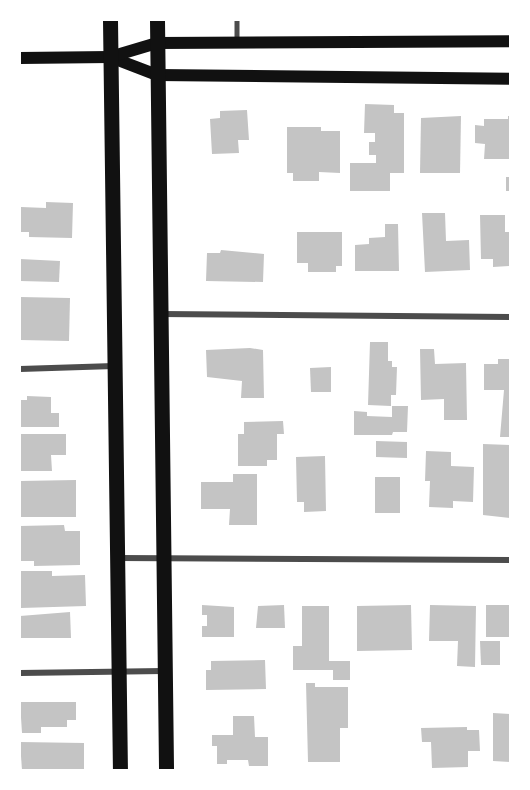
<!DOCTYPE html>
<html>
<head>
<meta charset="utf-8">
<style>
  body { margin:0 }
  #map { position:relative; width:530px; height:790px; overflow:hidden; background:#fff; font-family:"Roboto Serif",serif }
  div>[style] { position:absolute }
  .building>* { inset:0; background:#c4c4c4 }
  .service>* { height:4.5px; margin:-2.25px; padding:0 2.25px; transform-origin:2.25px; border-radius:2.25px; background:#4c4c4c }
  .minor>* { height:6px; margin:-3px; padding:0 3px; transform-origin:3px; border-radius:3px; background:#4c4c4c }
  .secondary>* { height:12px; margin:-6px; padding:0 6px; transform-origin:6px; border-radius:6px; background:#111 }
  .primary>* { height:15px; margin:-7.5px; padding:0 7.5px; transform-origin:7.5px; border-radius:7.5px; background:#111 }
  span { translate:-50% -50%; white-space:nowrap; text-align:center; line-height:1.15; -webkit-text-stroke:4.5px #fff; paint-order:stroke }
  .frame { position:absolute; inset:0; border:21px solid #fff; pointer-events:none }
</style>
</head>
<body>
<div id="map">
  <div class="building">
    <i style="clip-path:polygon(365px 104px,394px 105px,394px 113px,404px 113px,404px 173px,390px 173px,390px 191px,350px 191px,350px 163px,376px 163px,376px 155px,369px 155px,369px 142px,375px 142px,375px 133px,364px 133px)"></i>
    <i style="clip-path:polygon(247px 110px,249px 140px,238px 140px,239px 153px,212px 154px,210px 119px,220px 118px,220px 111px)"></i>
    <i style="clip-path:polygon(461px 116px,460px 173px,420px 173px,421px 118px)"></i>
    <i style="clip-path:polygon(508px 116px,510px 116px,510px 159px,484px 159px,485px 144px,475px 143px,475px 125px,484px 126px,484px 119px,508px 119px)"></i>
    <i style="clip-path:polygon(287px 127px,321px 127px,321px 131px,340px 131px,340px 173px,319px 172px,319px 181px,293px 181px,293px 173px,287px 173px)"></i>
    <i style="clip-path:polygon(506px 177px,510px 177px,510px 191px,506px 191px)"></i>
    <i style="clip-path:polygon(46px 202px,73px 203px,72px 238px,29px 237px,29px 232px,20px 232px,21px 207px,46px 208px)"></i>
    <i style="clip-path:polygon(422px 213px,445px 213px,446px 241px,469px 240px,470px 270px,425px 272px)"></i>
    <i style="clip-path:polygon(480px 215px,505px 215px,505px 232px,510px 232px,509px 266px,493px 267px,493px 259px,481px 259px)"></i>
    <i style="clip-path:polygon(385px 224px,398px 224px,399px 271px,355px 271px,355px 245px,369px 244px,369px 238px,385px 237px)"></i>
    <i style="clip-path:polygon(297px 232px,342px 232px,342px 266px,336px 266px,336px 272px,308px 272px,308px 263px,297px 263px)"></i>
    <i style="clip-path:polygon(221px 250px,264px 254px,263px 282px,206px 281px,207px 253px,220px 253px)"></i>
    <i style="clip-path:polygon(20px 259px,60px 261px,59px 282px,20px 281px)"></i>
    <i style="clip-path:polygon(20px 297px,70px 298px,69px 341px,20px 340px)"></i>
    <i style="clip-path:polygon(370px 342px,388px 342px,388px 361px,392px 361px,392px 367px,397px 367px,396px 395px,391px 395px,391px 406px,368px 405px)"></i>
    <i style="clip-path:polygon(250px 348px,263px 350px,264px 398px,241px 398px,242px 381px,207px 377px,206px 350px)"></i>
    <i style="clip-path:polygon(420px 349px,434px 349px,435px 364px,466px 363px,467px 420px,444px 420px,444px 399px,421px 400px)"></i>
    <i style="clip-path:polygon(498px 359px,510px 359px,510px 437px,500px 437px,504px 390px,484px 390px,484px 364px,498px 364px)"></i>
    <i style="clip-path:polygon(331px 367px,331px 392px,311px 392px,310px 368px)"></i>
    <i style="clip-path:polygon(27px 396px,51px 397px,51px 413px,59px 413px,59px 427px,20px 427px,20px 400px,27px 400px)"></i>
    <i style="clip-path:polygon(392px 406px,408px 406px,407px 432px,393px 432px,392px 435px,354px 435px,354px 411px,367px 412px,367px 416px,392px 417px)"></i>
    <i style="clip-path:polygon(283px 421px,284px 434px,277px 434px,277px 460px,267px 460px,267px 466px,238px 466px,238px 434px,244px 434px,244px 422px)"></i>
    <i style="clip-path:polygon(20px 434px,66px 434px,66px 455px,51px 455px,52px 471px,20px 471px)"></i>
    <i style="clip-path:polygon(376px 441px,407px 442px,407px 458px,376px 457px)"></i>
    <i style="clip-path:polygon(483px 444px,510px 445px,510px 518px,483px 515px)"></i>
    <i style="clip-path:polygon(426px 451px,451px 452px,451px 466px,474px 467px,473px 502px,453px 501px,453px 508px,429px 507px,430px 481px,425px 481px)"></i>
    <i style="clip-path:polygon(325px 456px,326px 511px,304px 512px,304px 502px,297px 502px,296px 457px)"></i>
    <i style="clip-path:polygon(233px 474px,257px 474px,257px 525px,229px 525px,230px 509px,201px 509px,201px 482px,233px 482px)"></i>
    <i style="clip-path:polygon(375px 477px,400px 477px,400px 513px,375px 513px)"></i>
    <i style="clip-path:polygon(76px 480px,76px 517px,20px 517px,20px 481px)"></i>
    <i style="clip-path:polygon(64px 525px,65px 531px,80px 531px,80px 565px,34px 566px,34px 561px,21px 561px,20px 526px)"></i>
    <i style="clip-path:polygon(20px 571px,52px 571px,52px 576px,85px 575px,86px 606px,21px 608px)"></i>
    <i style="clip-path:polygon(202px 605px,234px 607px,234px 637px,202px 637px,202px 626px,207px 626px,207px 615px,202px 615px)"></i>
    <i style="clip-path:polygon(284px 605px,285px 628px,256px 628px,258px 606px)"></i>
    <i style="clip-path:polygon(411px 605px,412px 650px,357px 651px,357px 606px)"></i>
    <i style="clip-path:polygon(430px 605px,476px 606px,475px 667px,457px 666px,458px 641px,429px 641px)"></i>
    <i style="clip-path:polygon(486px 605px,510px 605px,510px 637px,486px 637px)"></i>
    <i style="clip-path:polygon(302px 606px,329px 606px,329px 661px,350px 661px,350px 680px,333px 680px,333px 670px,293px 670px,293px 646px,302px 646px)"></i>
    <i style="clip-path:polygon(70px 612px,71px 638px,20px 638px,20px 616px)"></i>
    <i style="clip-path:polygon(480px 641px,500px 641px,500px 665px,481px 665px)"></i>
    <i style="clip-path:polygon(265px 660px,266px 689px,206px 690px,206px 670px,211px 670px,211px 661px)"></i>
    <i style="clip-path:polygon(306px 683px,315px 683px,315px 687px,348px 687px,348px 728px,340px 728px,340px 762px,308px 762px)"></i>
    <i style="clip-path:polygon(20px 702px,76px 702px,76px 720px,67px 720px,67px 727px,41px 727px,41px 733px,22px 733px)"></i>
    <i style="clip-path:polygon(493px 713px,510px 714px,510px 762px,493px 761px)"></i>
    <i style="clip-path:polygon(233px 716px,254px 716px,255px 737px,268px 737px,268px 766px,249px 766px,248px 760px,227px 760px,227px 764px,217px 764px,217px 746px,212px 746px,212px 735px,233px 735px)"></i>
    <i style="clip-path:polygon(467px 727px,467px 730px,479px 730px,480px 751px,468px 751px,468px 767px,432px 768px,431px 742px,422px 742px,421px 728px)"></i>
    <i style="clip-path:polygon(20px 742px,84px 743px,84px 770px,22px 770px)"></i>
  </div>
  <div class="service">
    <i style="left:237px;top:20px;width:21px;rotate:90deg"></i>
  </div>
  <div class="minor">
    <i style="left:160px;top:314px;width:350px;rotate:0.5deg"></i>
    <i style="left:20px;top:369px;width:94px;rotate:-1.8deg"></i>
    <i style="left:119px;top:558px;width:391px;rotate:0.3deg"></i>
    <i style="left:20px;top:673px;width:143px;rotate:-0.8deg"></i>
  </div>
  <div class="secondary">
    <i style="left:110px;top:57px;width:50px;rotate:21deg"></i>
    <i style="left:157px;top:75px;width:353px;rotate:0.6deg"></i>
    <i style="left:20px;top:58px;width:90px;rotate:-0.6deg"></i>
    <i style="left:110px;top:57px;width:49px;rotate:-16.6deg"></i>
    <i style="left:157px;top:43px;width:353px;rotate:-0.3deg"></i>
  </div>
  <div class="primary">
    <i style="left:110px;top:20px;width:750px;rotate:89.24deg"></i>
    <i style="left:157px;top:20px;width:750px;rotate:89.31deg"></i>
  </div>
  <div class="frame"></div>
</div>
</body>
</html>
